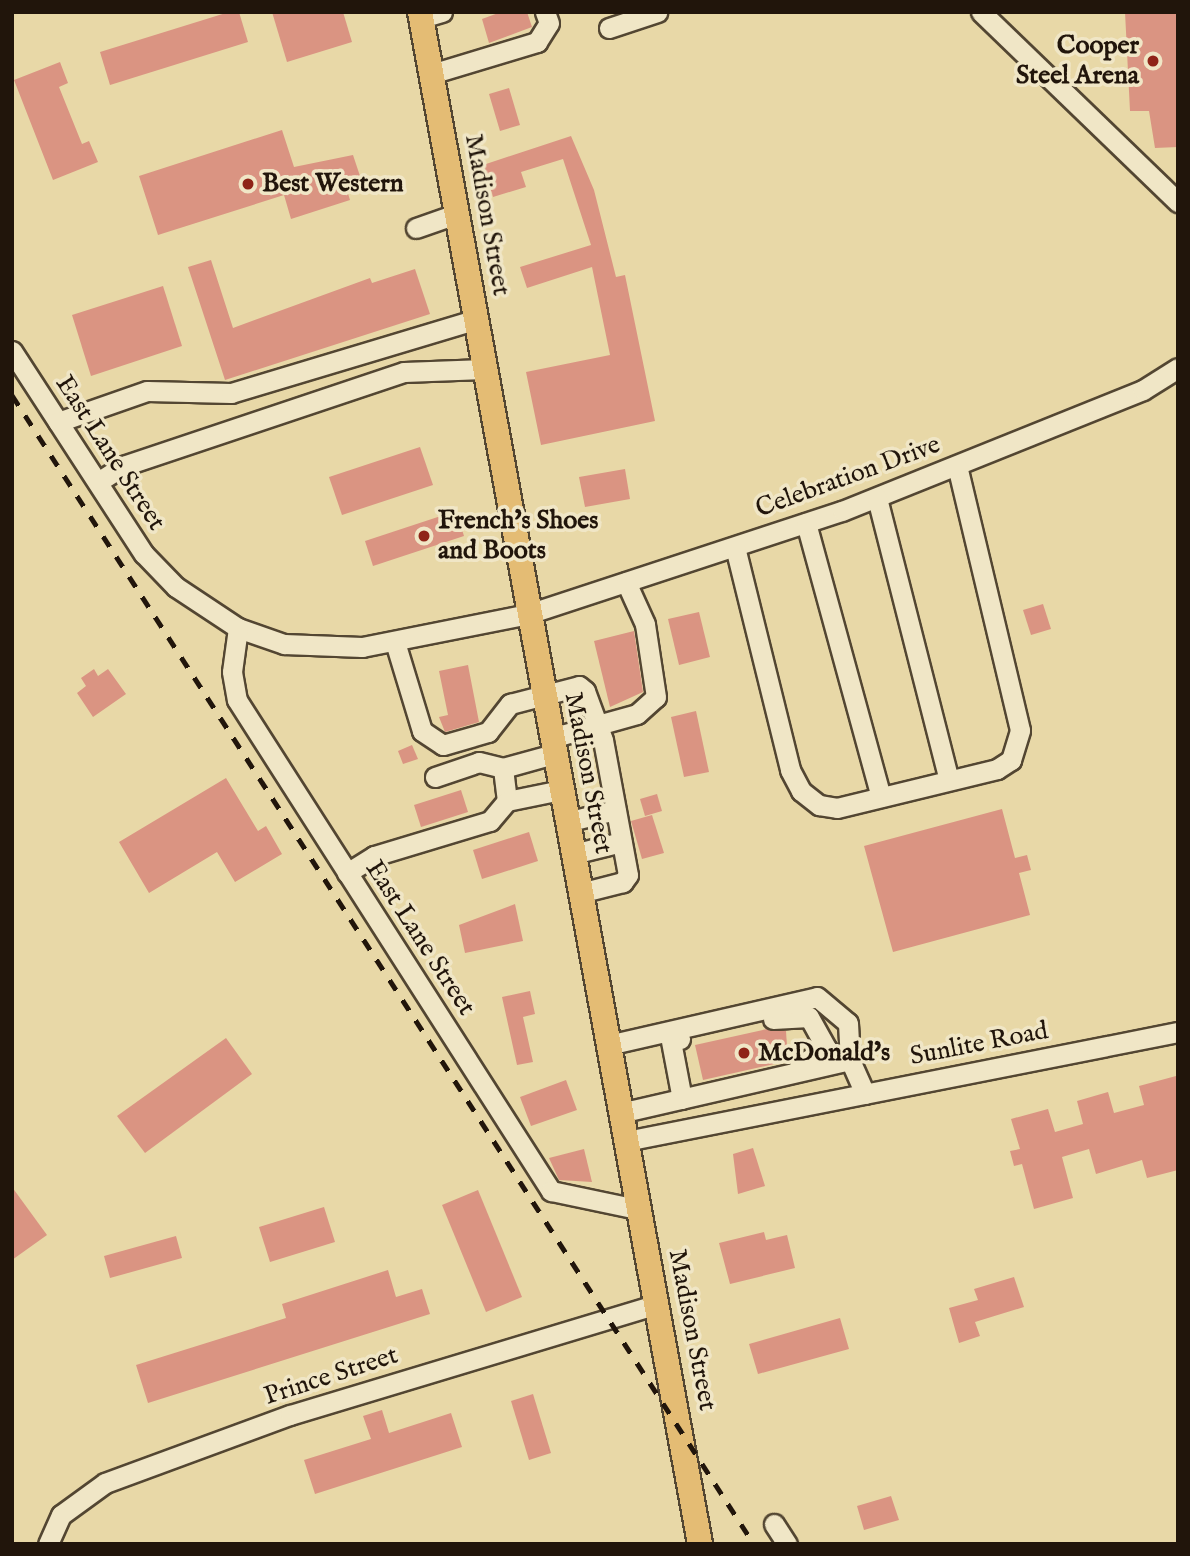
<!DOCTYPE html>
<html>
<head>
<meta charset="utf-8">
<style>
  body { margin:0 }
  #map { position:relative; width:1190px; height:1556px; overflow:hidden; background:#e8d8a7; font-family:"IM FELL English",serif }
  div>[style] { position:absolute }
  .building>* { inset:0; background:#da9482 }
  .roads { filter:drop-shadow(2px 0 #534632) drop-shadow(-2px 0 #534632) drop-shadow(0 2px #534632) drop-shadow(0 -2px #534632) }
  .minor>* { height:19px; margin:-9.5px; padding:0 9.5px; transform-origin:9.5px; border-radius:9.5px; background:#f0e6c6 }
  .major>* { height:24px; margin:-12px; padding:0 12px; transform-origin:12px; border-radius:12px; background:#e4bc74 }
  .rail>* { height:5px; margin-top:-2.5px; transform-origin:0; background:repeating-linear-gradient(90deg,#21150b 0 12px,transparent 0 24px) }
  .dots>* { width:19px; height:19px; translate:-50% -50%; box-sizing:border-box; border:4px solid #f0e6c6; border-radius:50% }
  span { translate:-50% -50%; white-space:nowrap; text-align:center; line-height:1.15; -webkit-text-stroke:7px #f0e6c6; paint-order:stroke }
  .poi-label { font-size:26px; color:#21150b; font-weight:700 }
  .right { translate:-100% -50%; text-align:right }
  .left { translate:0 -50%; text-align:left }
  .street-label { font-size:26px; color:#21150b }
  .frame { position:absolute; inset:0; border:14px solid #21150b; pointer-events:none }
</style>
</head>
<body>
<div id="map">
  <div class="building">
    <i style="clip-path:polygon(229px 12px,239px 12px,248px 42px,110px 85px,100px 52px)"></i>
    <i style="clip-path:polygon(272px 12px,343px 12px,352px 42px,287px 62px)"></i>
    <i style="clip-path:polygon(501px 12px,527px 12px,532px 27px,489px 43px,482px 19px)"></i>
    <i style="clip-path:polygon(1125px 12px,1178px 12px,1178px 147px,1155px 148px,1149px 111px,1130px 111px)"></i>
    <i style="clip-path:polygon(60px 62px,68px 83px,59px 87px,82px 144px,89px 141px,98px 162px,53px 180px,14px 80px)"></i>
    <i style="clip-path:polygon(509px 88px,520px 125px,500px 131px,489px 94px)"></i>
    <i style="clip-path:polygon(282px 130px,294px 167px,353px 155px,362px 182px,346px 187px,350px 200px,291px 219px,284px 195px,158px 235px,139px 176px)"></i>
    <i style="clip-path:polygon(571px 136px,594px 190px,616px 277px,625px 275px,655px 421px,541px 445px,526px 372px,610px 355px,592px 267px,527px 288px,520px 267px,591px 245px,563px 159px,521px 172px,526px 187px,493px 197px,483px 165px)"></i>
    <i style="clip-path:polygon(211px 260px,233px 328px,370px 278px,372px 283px,415px 269px,430px 314px,225px 380px,188px 267px)"></i>
    <i style="clip-path:polygon(163px 286px,182px 346px,91px 376px,72px 315px)"></i>
    <i style="clip-path:polygon(420px 447px,433px 485px,342px 515px,329px 477px)"></i>
    <i style="clip-path:polygon(625px 469px,630px 499px,585px 507px,579px 477px)"></i>
    <i style="clip-path:polygon(456px 511px,464px 536px,373px 566px,365px 541px)"></i>
    <i style="clip-path:polygon(1043px 604px,1051px 629px,1031px 635px,1023px 610px)"></i>
    <i style="clip-path:polygon(699px 612px,710px 657px,679px 665px,668px 619px)"></i>
    <i style="clip-path:polygon(634px 631px,643px 692px,610px 707px,594px 641px)"></i>
    <i style="clip-path:polygon(468px 665px,479px 722px,445px 732px,439px 717px,448px 715px,439px 671px)"></i>
    <i style="clip-path:polygon(94px 669px,98px 676px,108px 669px,126px 694px,93px 717px,77px 693px,86px 686px,81px 678px)"></i>
    <i style="clip-path:polygon(696px 711px,709px 772px,684px 777px,671px 717px)"></i>
    <i style="clip-path:polygon(412px 745px,418px 759px,403px 764px,398px 751px)"></i>
    <i style="clip-path:polygon(226px 778px,258px 831px,266px 826px,282px 854px,235px 882px,217px 852px,149px 893px,119px 842px)"></i>
    <i style="clip-path:polygon(461px 790px,468px 812px,421px 827px,414px 805px)"></i>
    <i style="clip-path:polygon(657px 794px,662px 811px,645px 816px,640px 799px)"></i>
    <i style="clip-path:polygon(1002px 809px,1015px 858px,1027px 855px,1031px 870px,1019px 873px,1030px 915px,893px 952px,864px 846px)"></i>
    <i style="clip-path:polygon(652px 815px,664px 853px,642px 859px,631px 821px)"></i>
    <i style="clip-path:polygon(529px 832px,538px 861px,482px 879px,473px 850px)"></i>
    <i style="clip-path:polygon(515px 904px,523px 941px,465px 953px,459px 925px)"></i>
    <i style="clip-path:polygon(530px 991px,535px 1014px,523px 1017px,533px 1062px,517px 1065px,502px 997px)"></i>
    <i style="clip-path:polygon(767px 1029px,786px 1031px,788px 1061px,703px 1080px,695px 1045px)"></i>
    <i style="clip-path:polygon(226px 1038px,252px 1074px,145px 1153px,117px 1116px)"></i>
    <i style="clip-path:polygon(1176px 1076px,1178px 1170px,1147px 1178px,1142px 1160px,1096px 1174px,1089px 1149px,1062px 1157px,1073px 1198px,1034px 1209px,1022px 1164px,1014px 1166px,1010px 1151px,1020px 1149px,1011px 1119px,1048px 1109px,1055px 1132px,1083px 1124px,1077px 1101px,1108px 1092px,1114px 1113px,1144px 1105px,1139px 1086px)"></i>
    <i style="clip-path:polygon(566px 1080px,577px 1110px,531px 1126px,520px 1097px)"></i>
    <i style="clip-path:polygon(753px 1148px,765px 1186px,738px 1194px,733px 1154px)"></i>
    <i style="clip-path:polygon(584px 1149px,592px 1182px,559px 1180px,549px 1158px)"></i>
    <i style="clip-path:polygon(12px 1187px,47px 1235px,12px 1260px)"></i>
    <i style="clip-path:polygon(478px 1190px,522px 1297px,486px 1312px,442px 1205px)"></i>
    <i style="clip-path:polygon(324px 1207px,335px 1242px,270px 1262px,259px 1227px)"></i>
    <i style="clip-path:polygon(764px 1232px,766px 1240px,787px 1235px,795px 1268px,730px 1284px,719px 1243px)"></i>
    <i style="clip-path:polygon(176px 1236px,182px 1258px,110px 1278px,104px 1256px)"></i>
    <i style="clip-path:polygon(388px 1270px,396px 1297px,422px 1289px,430px 1314px,148px 1403px,136px 1365px,286px 1318px,282px 1304px)"></i>
    <i style="clip-path:polygon(1014px 1277px,1024px 1307px,975px 1322px,980px 1336px,959px 1343px,949px 1308px,978px 1300px,974px 1289px)"></i>
    <i style="clip-path:polygon(840px 1318px,849px 1349px,758px 1374px,749px 1344px)"></i>
    <i style="clip-path:polygon(533px 1394px,551px 1453px,529px 1460px,511px 1401px)"></i>
    <i style="clip-path:polygon(382px 1410px,389px 1433px,451px 1413px,462px 1447px,315px 1494px,304px 1460px,371px 1439px,363px 1416px)"></i>
    <i style="clip-path:polygon(891px 1496px,899px 1520px,864px 1530px,857px 1506px)"></i>
  </div>
  <div class="roads">
    <div class="minor">
      <i style="left:981px;top:12px;width:274px;rotate:44deg"></i>
      <i style="left:421px;top:18px;width:22px;rotate:-16deg"></i>
      <i style="left:609px;top:28px;width:51px;rotate:-18.4deg"></i>
      <i style="left:431px;top:74px;width:111px;rotate:-16.8deg"></i>
      <i style="left:537px;top:42px;width:22px;rotate:-58deg"></i>
      <i style="left:549px;top:23px;width:12px;rotate:-110deg"></i>
      <i style="left:416px;top:228px;width:42px;rotate:-19.3deg"></i>
      <i style="left:12px;top:351px;width:242px;rotate:57deg"></i>
      <i style="left:144px;top:554px;width:46px;rotate:45.9deg"></i>
      <i style="left:176px;top:587px;width:74px;rotate:33.5deg"></i>
      <i style="left:238px;top:628px;width:49px;rotate:19.2deg"></i>
      <i style="left:284px;top:644px;width:78px;rotate:2.2deg"></i>
      <i style="left:362px;top:647px;width:169px;rotate:-11.2deg"></i>
      <i style="left:528px;top:614px;width:330px;rotate:-18.2deg"></i>
      <i style="left:842px;top:511px;width:324px;rotate:-21.9deg"></i>
      <i style="left:1143px;top:390px;width:41px;rotate:-32.2deg"></i>
      <i style="left:58px;top:422px;width:94px;rotate:-19.2deg"></i>
      <i style="left:147px;top:391px;width:84px;rotate:1.4deg"></i>
      <i style="left:231px;top:393px;width:255px;rotate:-16.7deg"></i>
      <i style="left:98px;top:482px;width:30px;rotate:-33deg"></i>
      <i style="left:123px;top:466px;width:296px;rotate:-18.5deg"></i>
      <i style="left:404px;top:372px;width:80px;rotate:-2.1deg"></i>
      <i style="left:877px;top:498px;width:291px;rotate:75.7deg"></i>
      <i style="left:806px;top:523px;width:284px;rotate:74.7deg"></i>
      <i style="left:735px;top:547px;width:230px;rotate:76.1deg"></i>
      <i style="left:790px;top:770px;width:24px;rotate:62deg"></i>
      <i style="left:801px;top:791px;width:23px;rotate:38deg"></i>
      <i style="left:819px;top:805px;width:18px;rotate:9deg"></i>
      <i style="left:837px;top:808px;width:165px;rotate:-13.7deg"></i>
      <i style="left:997px;top:769px;width:17px;rotate:-33deg"></i>
      <i style="left:1011px;top:760px;width:31px;rotate:-73deg"></i>
      <i style="left:1020px;top:730px;width:272px;rotate:-103.4deg"></i>
      <i style="left:238px;top:628px;width:44px;rotate:97.8deg"></i>
      <i style="left:232px;top:672px;width:28px;rotate:80deg"></i>
      <i style="left:237px;top:700px;width:583px;rotate:57.4deg"></i>
      <i style="left:551px;top:1191px;width:88px;rotate:11.8deg"></i>
      <i style="left:395px;top:642px;width:93px;rotate:73.1deg"></i>
      <i style="left:422px;top:731px;width:25px;rotate:34deg"></i>
      <i style="left:443px;top:745px;width:47px;rotate:-16.1deg"></i>
      <i style="left:488px;top:732px;width:36px;rotate:-52deg"></i>
      <i style="left:510px;top:704px;width:71px;rotate:-14.6deg"></i>
      <i style="left:579px;top:686px;width:8px;rotate:40deg"></i>
      <i style="left:585px;top:691px;width:52px;rotate:69.8deg"></i>
      <i style="left:603px;top:740px;width:137px;rotate:79.5deg"></i>
      <i style="left:628px;top:875px;width:9px;rotate:126deg"></i>
      <i style="left:623px;top:882px;width:44px;rotate:165.7deg"></i>
      <i style="left:551px;top:738px;width:89px;rotate:-15.6deg"></i>
      <i style="left:637px;top:714px;width:25px;rotate:-42deg"></i>
      <i style="left:656px;top:697px;width:74px;rotate:-98.6deg"></i>
      <i style="left:645px;top:624px;width:46px;rotate:-114.3deg"></i>
      <i style="left:435px;top:777px;width:46px;rotate:-18.8deg"></i>
      <i style="left:479px;top:762px;width:25px;rotate:14deg"></i>
      <i style="left:507px;top:801px;width:33px;rotate:-97deg"></i>
      <i style="left:503px;top:768px;width:53px;rotate:-15.4deg"></i>
      <i style="left:566px;top:822px;width:51px;rotate:-13.5deg"></i>
      <i style="left:573px;top:854px;width:50px;rotate:-13.8deg"></i>
      <i style="left:347px;top:873px;width:32px;rotate:-32deg"></i>
      <i style="left:374px;top:856px;width:121px;rotate:-16.8deg"></i>
      <i style="left:490px;top:821px;width:26px;rotate:-50deg"></i>
      <i style="left:507px;top:801px;width:55px;rotate:-11.5deg"></i>
      <i style="left:773px;top:1019px;width:36px;rotate:-3deg"></i>
      <i style="left:809px;top:1017px;width:37px;rotate:61deg"></i>
      <i style="left:827px;top:1049px;width:32px;rotate:150deg"></i>
      <i style="left:680px;top:1039px;width:10px;rotate:-163deg"></i>
      <i style="left:670px;top:1036px;width:64px;rotate:79.2deg"></i>
      <i style="left:608px;top:1045px;width:214px;rotate:-12.9deg"></i>
      <i style="left:817px;top:997px;width:40px;rotate:40deg"></i>
      <i style="left:848px;top:1023px;width:37px;rotate:87deg"></i>
      <i style="left:850px;top:1060px;width:235px;rotate:167deg"></i>
      <i style="left:850px;top:1060px;width:37px;rotate:66deg"></i>
      <i style="left:626px;top:1141px;width:563px;rotate:-11.17deg"></i>
      <i style="left:774px;top:1524px;width:24px;rotate:57deg"></i>
      <i style="left:48px;top:1544px;width:32px;rotate:-66deg"></i>
      <i style="left:61px;top:1515px;width:54px;rotate:-36deg"></i>
      <i style="left:105px;top:1483px;width:197px;rotate:-20.2deg"></i>
      <i style="left:290px;top:1415px;width:384px;rotate:-16.8deg"></i>
    </div>
    <div class="major">
      <i style="left:420px;top:12px;width:1557px;rotate:79.64deg"></i>
    </div>
  </div>
  <div class="rail">
    <i style="left:12px;top:395px;width:1368px;rotate:57.15deg"></i>
  </div>
  <div class="dots">
    <i style="left:1153px;top:61px;background:#8f2418"></i>
    <i style="left:248px;top:184px;background:#8f2418"></i>
    <i style="left:424px;top:536px;background:#8f2418"></i>
    <i style="left:744px;top:1053px;background:#8f2418"></i>
  </div>
  <div class="poi-label">
    <span class="right" style="left:1139px;top:61px">Cooper<br>Steel Arena</span>
    <span class="left" style="left:262px;top:184px">Best Western</span>
    <span class="left" style="left:438px;top:536px">French's Shoes<br>and Boots</span>
    <span class="left" style="left:758px;top:1053px">McDonald's</span>
  </div>
  <div class="street-label">
    <span style="left:487px;top:215px;rotate:80deg">Madison Street</span>
    <span style="left:110px;top:453px;rotate:57deg">East Lane Street</span>
    <span style="left:848px;top:477px;rotate:-20deg">Celebration Drive</span>
    <span style="left:588px;top:773px;rotate:79deg">Madison Street</span>
    <span style="left:420px;top:938px;rotate:57deg">East Lane Street</span>
    <span style="left:979px;top:1044px;rotate:-11deg">Sunlite Road</span>
    <span style="left:692px;top:1330px;rotate:79deg">Madison Street</span>
    <span style="left:331px;top:1376px;rotate:-18deg">Prince Street</span>
  </div>
  <div class="frame"></div>
</div>
</body>
</html>
